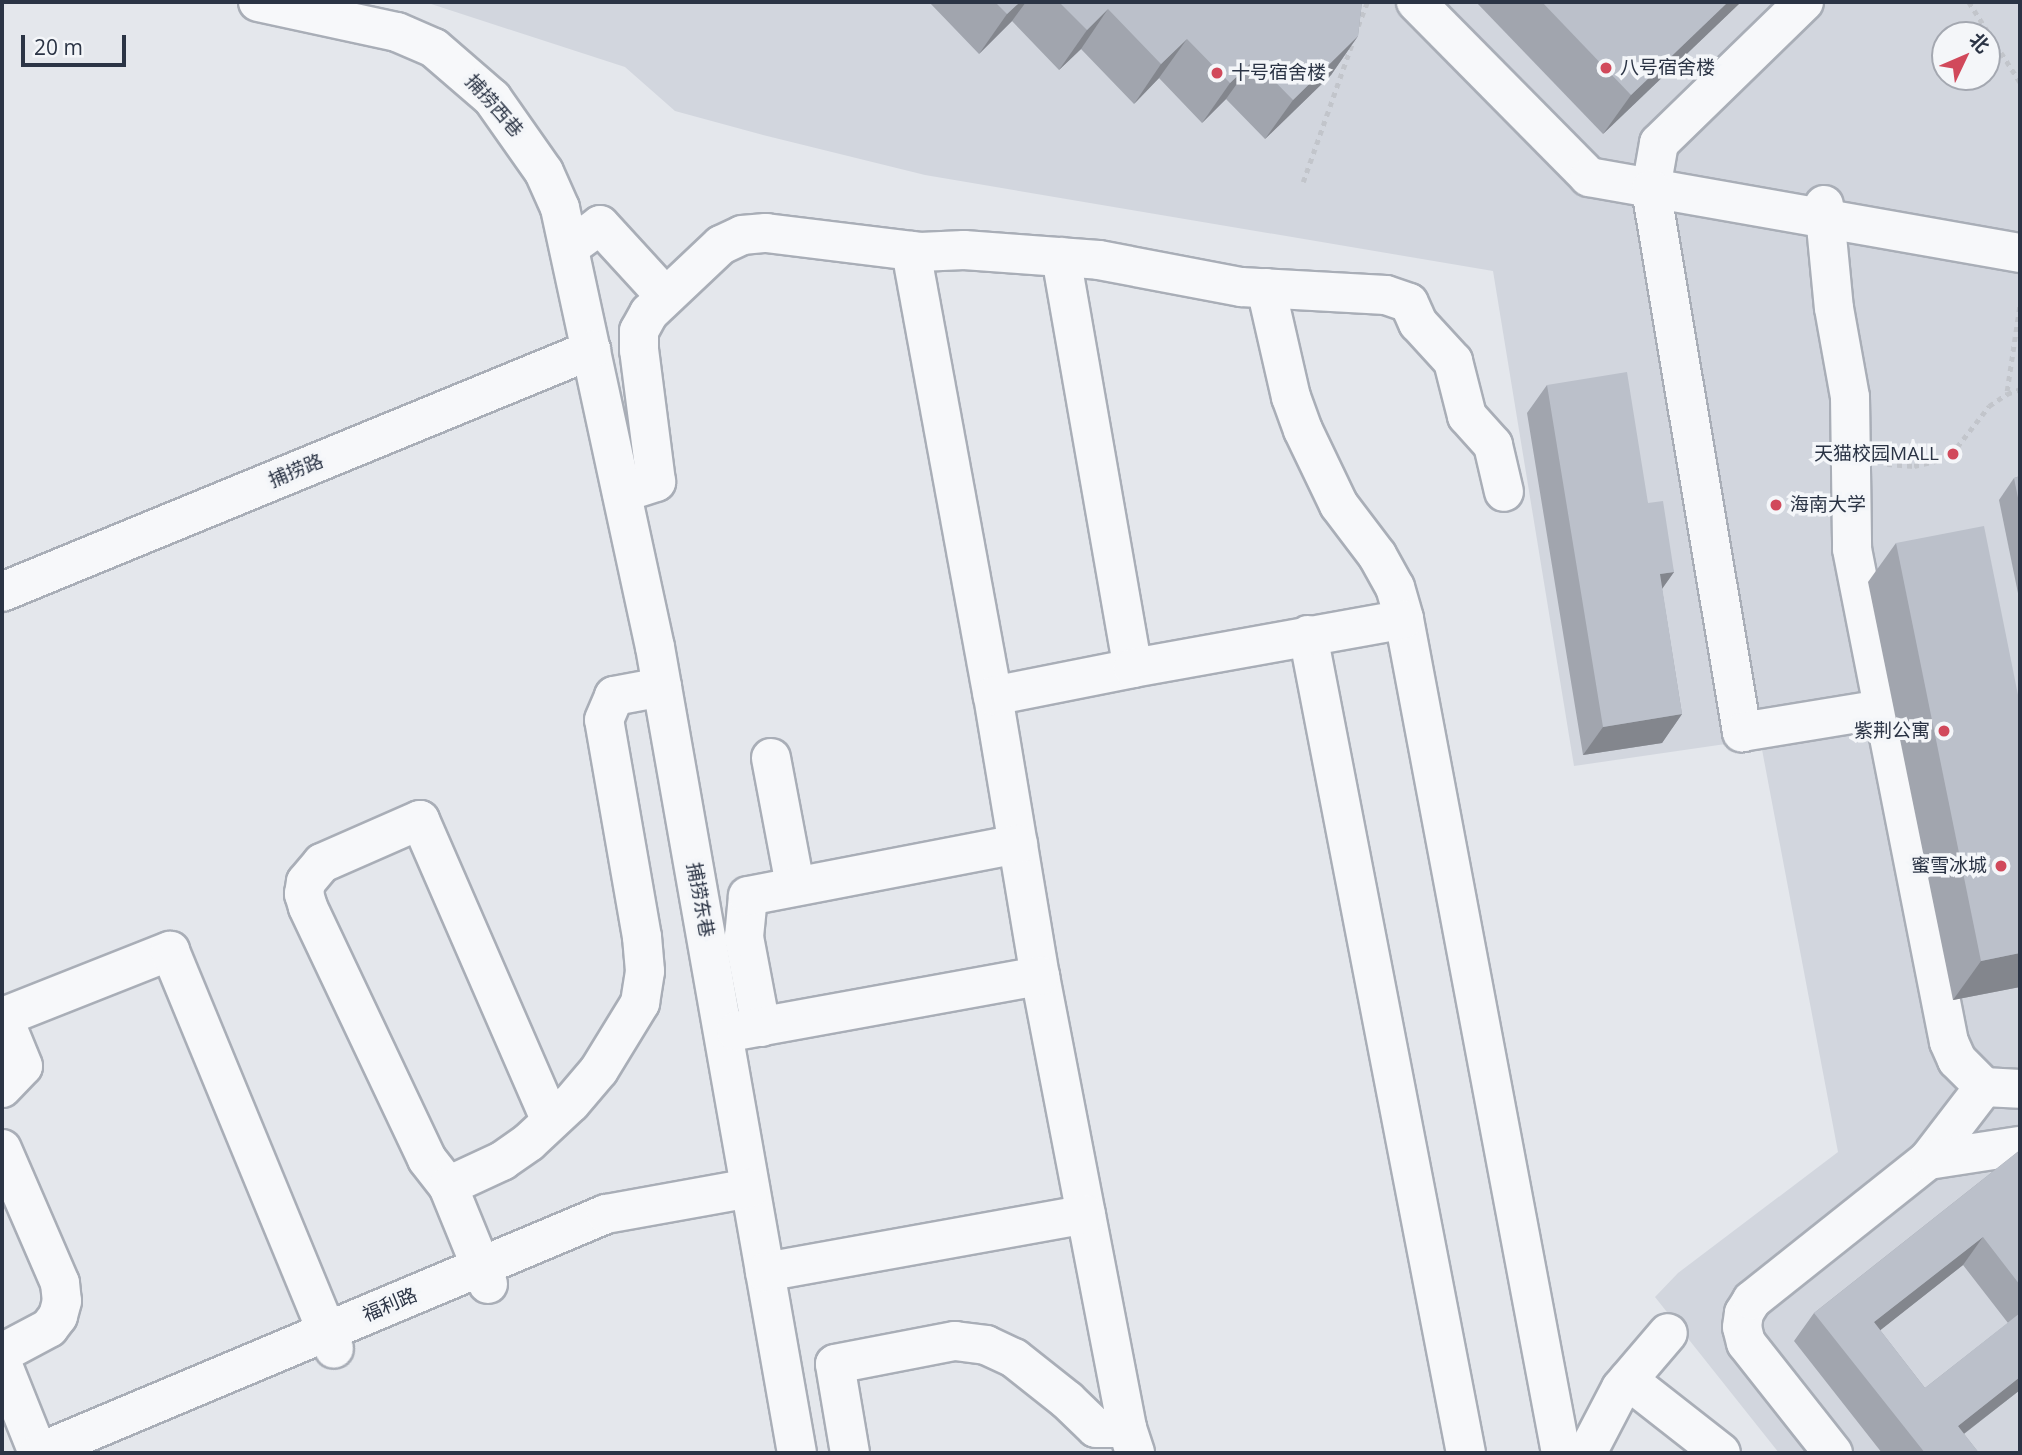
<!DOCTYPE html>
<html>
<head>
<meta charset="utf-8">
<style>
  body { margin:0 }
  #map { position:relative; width:2022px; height:1455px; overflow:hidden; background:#e4e7ec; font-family:"Open Sans","Noto Sans SC",sans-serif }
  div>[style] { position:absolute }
  .built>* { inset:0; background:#d2d6de }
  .path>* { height:4.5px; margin-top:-2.25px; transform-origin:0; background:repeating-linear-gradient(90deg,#c2c5cb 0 5px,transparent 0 10px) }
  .roads { filter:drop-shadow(2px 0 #a9aeb7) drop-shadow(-2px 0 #a9aeb7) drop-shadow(0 2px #a9aeb7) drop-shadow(0 -2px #a9aeb7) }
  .minor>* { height:38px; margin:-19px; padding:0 19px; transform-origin:19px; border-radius:19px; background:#f7f8fa }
  .wall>* { inset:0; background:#a1a5ae }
  .shaded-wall>* { inset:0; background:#83868d }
  .building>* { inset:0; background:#bbc0ca }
  .dots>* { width:19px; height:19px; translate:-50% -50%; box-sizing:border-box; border:4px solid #f4f6f9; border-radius:50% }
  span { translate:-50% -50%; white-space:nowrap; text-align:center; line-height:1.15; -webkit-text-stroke:7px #f4f6f9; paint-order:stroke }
  .poi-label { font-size:19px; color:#2b3445 }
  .left { translate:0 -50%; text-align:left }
  .right { translate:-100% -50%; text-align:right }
  .street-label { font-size:19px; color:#2b3445 }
  .frame { position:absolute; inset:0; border:4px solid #2b3445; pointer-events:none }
  .north { position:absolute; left:1931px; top:21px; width:70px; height:70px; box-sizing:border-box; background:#f4f6f9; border:2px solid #a4a8b1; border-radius:50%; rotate:46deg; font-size:19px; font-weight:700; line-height:28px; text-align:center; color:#2b3445 }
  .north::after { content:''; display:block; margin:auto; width:24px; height:32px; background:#d1495b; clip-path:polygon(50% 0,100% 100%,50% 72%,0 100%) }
  .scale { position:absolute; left:21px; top:35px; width:105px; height:32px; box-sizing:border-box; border:4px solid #2b3445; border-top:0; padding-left:9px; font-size:21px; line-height:24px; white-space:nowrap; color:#2b3445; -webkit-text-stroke:5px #f4f6f9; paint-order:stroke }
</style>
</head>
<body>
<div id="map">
  <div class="built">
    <i style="clip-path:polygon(evenodd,425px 2px,2020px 2px,2020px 1453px,1779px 1453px,1655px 1297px,1678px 1273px,1838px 1152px,1760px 739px,1574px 766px,1493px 271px,925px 175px,767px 136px,675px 111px,625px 67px,425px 2px,1945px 35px,1987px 35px,1987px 77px,1945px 77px,1945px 35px)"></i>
  </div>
  <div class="path">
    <i style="left:1969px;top:2px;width:95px;rotate:57.5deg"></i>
    <i style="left:1358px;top:26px;width:26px;rotate:-69deg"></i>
    <i style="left:1303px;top:182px;width:150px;rotate:-70.5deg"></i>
    <i style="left:2020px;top:307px;width:88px;rotate:98.5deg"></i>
    <i style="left:2007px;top:394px;width:14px;rotate:-21deg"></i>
    <i style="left:1887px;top:464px;width:27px;rotate:4deg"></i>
    <i style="left:1914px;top:466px;width:23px;rotate:-13deg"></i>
    <i style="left:1936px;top:461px;width:25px;rotate:-34deg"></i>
    <i style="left:1957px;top:447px;width:52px;rotate:-52deg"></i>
    <i style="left:1989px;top:406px;width:22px;rotate:-34deg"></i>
  </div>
  <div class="roads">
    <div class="minor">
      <i style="left:258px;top:2px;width:142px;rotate:12.2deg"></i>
      <i style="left:397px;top:32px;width:40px;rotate:23.4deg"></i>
      <i style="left:434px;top:48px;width:77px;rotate:40.8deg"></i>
      <i style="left:492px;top:98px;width:90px;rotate:54.9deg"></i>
      <i style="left:544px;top:172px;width:39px;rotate:66deg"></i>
      <i style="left:560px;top:208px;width:449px;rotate:77.8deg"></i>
      <i style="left:655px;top:647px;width:818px;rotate:80.01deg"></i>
      <i style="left:1416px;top:2px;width:246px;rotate:45.3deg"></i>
      <i style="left:1589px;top:177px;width:438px;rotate:10deg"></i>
      <i style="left:1804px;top:2px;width:202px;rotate:135.8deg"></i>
      <i style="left:1659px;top:143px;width:47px;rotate:99.9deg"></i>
      <i style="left:1651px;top:189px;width:551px;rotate:80.49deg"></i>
      <i style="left:1742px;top:732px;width:143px;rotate:-9.3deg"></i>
      <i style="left:1824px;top:205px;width:103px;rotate:84.5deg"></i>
      <i style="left:1834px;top:308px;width:90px;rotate:79.8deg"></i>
      <i style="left:1850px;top:397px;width:152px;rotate:89.2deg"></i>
      <i style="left:1852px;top:549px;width:502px;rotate:78.87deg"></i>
      <i style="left:1949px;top:1042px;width:20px;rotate:66deg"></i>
      <i style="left:1957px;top:1060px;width:38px;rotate:45deg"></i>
      <i style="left:1984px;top:1087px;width:36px;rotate:3deg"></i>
      <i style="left:570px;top:247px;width:37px;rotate:-36deg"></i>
      <i style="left:600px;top:225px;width:96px;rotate:47.5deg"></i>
      <i style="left:911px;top:251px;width:452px;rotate:79.6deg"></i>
      <i style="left:993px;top:696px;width:284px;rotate:80.5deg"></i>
      <i style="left:1040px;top:976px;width:460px;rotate:79.1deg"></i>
      <i style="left:1127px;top:1428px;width:26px;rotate:72deg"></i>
      <i style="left:1061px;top:257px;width:417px;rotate:80.1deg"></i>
      <i style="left:1266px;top:288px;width:112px;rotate:77.1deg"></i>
      <i style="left:1291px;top:397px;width:35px;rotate:70deg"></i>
      <i style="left:1303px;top:430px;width:83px;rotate:64.4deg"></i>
      <i style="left:1339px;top:505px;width:63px;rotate:52.8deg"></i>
      <i style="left:1377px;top:555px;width:37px;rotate:61deg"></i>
      <i style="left:1395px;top:587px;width:33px;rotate:74deg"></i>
      <i style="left:1404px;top:619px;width:849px;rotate:79.34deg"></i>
      <i style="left:622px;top:493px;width:36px;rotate:-18deg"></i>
      <i style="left:656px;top:482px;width:133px;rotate:-97.3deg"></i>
      <i style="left:639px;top:350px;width:19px;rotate:-90deg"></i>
      <i style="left:639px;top:331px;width:21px;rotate:-61deg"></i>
      <i style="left:649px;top:313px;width:99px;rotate:-43.4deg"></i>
      <i style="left:721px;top:245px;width:23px;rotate:-25deg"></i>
      <i style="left:742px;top:235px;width:24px;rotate:-5deg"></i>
      <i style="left:766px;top:233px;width:155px;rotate:7deg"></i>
      <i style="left:920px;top:252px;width:44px;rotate:-2.6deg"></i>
      <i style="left:964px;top:250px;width:135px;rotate:4.2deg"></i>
      <i style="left:1099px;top:260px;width:145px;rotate:10.8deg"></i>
      <i style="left:1241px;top:287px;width:145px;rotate:3.2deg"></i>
      <i style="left:1386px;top:295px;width:24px;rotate:19deg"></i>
      <i style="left:1409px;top:303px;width:22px;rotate:66deg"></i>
      <i style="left:1418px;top:323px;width:52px;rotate:47.4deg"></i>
      <i style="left:1453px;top:361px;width:57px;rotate:75.7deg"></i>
      <i style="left:1467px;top:416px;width:39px;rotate:48deg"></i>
      <i style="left:1493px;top:445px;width:48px;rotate:76.8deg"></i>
      <i style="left:2px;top:592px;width:637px;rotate:-22.34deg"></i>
      <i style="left:1308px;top:635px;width:833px;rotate:79.07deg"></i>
      <i style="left:993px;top:696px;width:143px;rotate:-11.3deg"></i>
      <i style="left:1133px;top:668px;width:275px;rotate:-10.2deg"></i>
      <i style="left:771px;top:758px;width:129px;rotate:79.3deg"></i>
      <i style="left:761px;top:1027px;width:92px;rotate:-100.7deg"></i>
      <i style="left:744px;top:937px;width:41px;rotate:-84.4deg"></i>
      <i style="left:748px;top:896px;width:275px;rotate:-10.9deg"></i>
      <i style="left:736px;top:1031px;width:309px;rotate:-10.3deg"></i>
      <i style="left:2px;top:1088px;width:30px;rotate:-46deg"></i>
      <i style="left:23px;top:1066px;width:53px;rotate:-112.2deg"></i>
      <i style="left:3px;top:1017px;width:180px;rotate:-21.6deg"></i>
      <i style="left:170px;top:951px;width:430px;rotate:67.6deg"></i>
      <i style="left:2px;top:1149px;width:146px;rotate:66.6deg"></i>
      <i style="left:60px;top:1283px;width:18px;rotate:84deg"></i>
      <i style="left:62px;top:1301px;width:16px;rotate:105deg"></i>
      <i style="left:58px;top:1316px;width:15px;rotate:127deg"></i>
      <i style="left:49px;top:1328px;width:53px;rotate:152deg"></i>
      <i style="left:1928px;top:1160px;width:92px;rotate:-52.5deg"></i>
      <i style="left:448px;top:1186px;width:34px;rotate:-128deg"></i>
      <i style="left:427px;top:1159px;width:279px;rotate:-115.3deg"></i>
      <i style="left:308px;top:907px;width:14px;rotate:-107deg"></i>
      <i style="left:304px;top:894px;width:12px;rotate:-81deg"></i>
      <i style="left:306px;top:882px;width:25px;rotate:-50deg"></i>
      <i style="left:322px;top:863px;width:107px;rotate:-23.7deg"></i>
      <i style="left:420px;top:820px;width:328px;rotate:66.5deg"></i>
      <i style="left:765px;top:1272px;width:326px;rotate:-10.2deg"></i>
      <i style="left:488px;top:1284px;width:106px;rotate:-112.2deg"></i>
      <i style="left:448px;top:1186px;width:60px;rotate:-24.8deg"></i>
      <i style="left:502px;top:1161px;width:33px;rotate:-35deg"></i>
      <i style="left:529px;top:1142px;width:57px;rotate:-42.9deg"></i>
      <i style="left:571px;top:1103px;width:43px;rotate:-49.7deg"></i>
      <i style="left:599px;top:1070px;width:79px;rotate:-58.5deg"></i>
      <i style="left:640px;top:1003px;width:32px;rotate:-81deg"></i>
      <i style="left:645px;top:971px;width:34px;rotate:-95deg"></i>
      <i style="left:642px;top:937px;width:220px;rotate:-99.9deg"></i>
      <i style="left:604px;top:720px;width:26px;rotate:-67deg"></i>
      <i style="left:614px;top:696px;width:49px;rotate:-10.6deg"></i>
      <i style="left:2px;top:1363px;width:97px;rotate:68.2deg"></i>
      <i style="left:38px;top:1453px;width:616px;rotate:-22.82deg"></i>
      <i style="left:606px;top:1214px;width:146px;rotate:-10.2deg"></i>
      <i style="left:1628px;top:1380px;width:118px;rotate:38.1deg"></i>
      <i style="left:850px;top:1453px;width:90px;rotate:-99.6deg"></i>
      <i style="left:835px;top:1364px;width:122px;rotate:-10.9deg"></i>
      <i style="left:955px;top:1341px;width:31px;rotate:7deg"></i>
      <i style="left:986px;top:1345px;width:31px;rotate:25deg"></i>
      <i style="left:1014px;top:1358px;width:68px;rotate:38.4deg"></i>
      <i style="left:1067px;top:1400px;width:40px;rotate:44deg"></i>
      <i style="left:1096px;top:1428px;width:31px"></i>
      <i style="left:1587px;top:1453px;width:73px;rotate:-62.4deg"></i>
      <i style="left:1621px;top:1388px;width:72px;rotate:-49.5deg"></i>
      <i style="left:1833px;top:1453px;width:140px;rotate:-128.3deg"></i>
      <i style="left:1746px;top:1343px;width:16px;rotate:-104deg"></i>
      <i style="left:1742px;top:1327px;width:14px;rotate:-82deg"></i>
      <i style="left:1744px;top:1313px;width:15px;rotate:-58deg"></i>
      <i style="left:1752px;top:1300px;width:225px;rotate:-38.5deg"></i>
      <i style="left:1928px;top:1160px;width:93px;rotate:-8.7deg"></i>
    </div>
  </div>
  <div class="wall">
    <i style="clip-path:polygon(929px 2px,1362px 2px,1358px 36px,1331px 75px,1265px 139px,1226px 99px,1202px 123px,1159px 78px,1134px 104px,1081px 49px,1059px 70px,1012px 21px,979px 54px)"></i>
    <i style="clip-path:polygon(1476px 2px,1741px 2px,1603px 134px)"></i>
    <i style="clip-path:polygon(1547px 385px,1648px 503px,1674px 572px,1662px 589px,1682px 714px,1662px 743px,1583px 755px,1527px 413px)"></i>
    <i style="clip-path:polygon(2020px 476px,2020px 603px,1999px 500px,2014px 478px)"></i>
    <i style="clip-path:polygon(1896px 543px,2020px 705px,2020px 987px,1953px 1000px,1868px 582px)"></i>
    <i style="clip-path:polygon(evenodd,2020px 1150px,2020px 1390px,1964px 1434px,1979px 1453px,1882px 1453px,1794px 1341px,1814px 1313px,2020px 1150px,1963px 1265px,2008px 1323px,1925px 1388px,1880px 1330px,1963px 1265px)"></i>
  </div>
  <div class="shaded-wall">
    <i style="clip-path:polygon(1020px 2px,1026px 2px,1012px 21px,979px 54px,1007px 14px)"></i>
    <i style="clip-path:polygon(1728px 2px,1741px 2px,1603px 134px,1631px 95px)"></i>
    <i style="clip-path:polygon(1108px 9px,1081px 49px,1059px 70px,1087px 30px)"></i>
    <i style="clip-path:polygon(1358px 36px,1331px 75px,1265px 139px,1293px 100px)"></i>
    <i style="clip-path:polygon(1187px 39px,1159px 78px,1134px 104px,1161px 64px)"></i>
    <i style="clip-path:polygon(1254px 60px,1226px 99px,1202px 123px,1230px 83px)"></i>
    <i style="clip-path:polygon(1674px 572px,1654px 600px,1660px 574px)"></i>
    <i style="clip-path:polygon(1682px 714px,1662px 743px,1583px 755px,1603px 727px)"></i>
    <i style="clip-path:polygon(2020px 953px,2020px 987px,1953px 1000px,1981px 961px)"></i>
    <i style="clip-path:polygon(1983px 1237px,1963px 1265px,1854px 1351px,1874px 1322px)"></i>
    <i style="clip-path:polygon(2020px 1377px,2020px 1390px,1939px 1453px,1958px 1426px)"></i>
  </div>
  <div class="building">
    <i style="clip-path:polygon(995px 2px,1020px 2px,1007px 14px)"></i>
    <i style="clip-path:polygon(1059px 2px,1362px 2px,1358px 36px,1293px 100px,1254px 60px,1230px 83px,1187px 39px,1161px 64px,1108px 9px,1087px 30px)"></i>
    <i style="clip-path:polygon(1542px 2px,1728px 2px,1631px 95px)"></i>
    <i style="clip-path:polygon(1627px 372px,1648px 503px,1663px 501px,1674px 572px,1660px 574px,1682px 714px,1603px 727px,1547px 385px)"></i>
    <i style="clip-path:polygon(2020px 476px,2020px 508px,2014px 478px)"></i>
    <i style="clip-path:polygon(1984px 526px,2020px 705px,2020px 953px,1981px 961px,1896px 543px)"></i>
    <i style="clip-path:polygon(2020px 1150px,2020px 1285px,1983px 1237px,1874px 1322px,1925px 1388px,2020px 1313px,2020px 1377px,1958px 1426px,1979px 1453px,1925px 1453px,1814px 1313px)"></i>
  </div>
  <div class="dots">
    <i style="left:1606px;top:68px;background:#d1495b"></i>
    <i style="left:1217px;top:73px;background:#d1495b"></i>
    <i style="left:1953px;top:454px;background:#d1495b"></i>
    <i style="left:1776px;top:505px;background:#d1495b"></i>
    <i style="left:1944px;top:731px;background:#d1495b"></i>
    <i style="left:2001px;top:866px;background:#d1495b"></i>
  </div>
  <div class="poi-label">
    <span class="left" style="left:1620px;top:68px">八号宿舍楼</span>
    <span class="left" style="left:1231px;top:73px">十号宿舍楼</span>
    <span class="right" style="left:1939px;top:454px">天猫校园MALL</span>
    <span class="left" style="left:1790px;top:505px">海南大学</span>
    <span class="right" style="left:1930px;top:731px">紫荆公寓</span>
    <span class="right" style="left:1987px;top:866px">蜜雪冰城</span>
  </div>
  <div class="street-label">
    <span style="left:494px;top:106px;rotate:49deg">捕捞西巷</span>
    <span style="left:296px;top:471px;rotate:-22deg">捕捞路</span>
    <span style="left:700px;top:900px;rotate:80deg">捕捞东巷</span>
    <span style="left:390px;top:1305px;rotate:-23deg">福利路</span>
  </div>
  <div class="frame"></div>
  <div class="north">北</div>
  <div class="scale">20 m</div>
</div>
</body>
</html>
